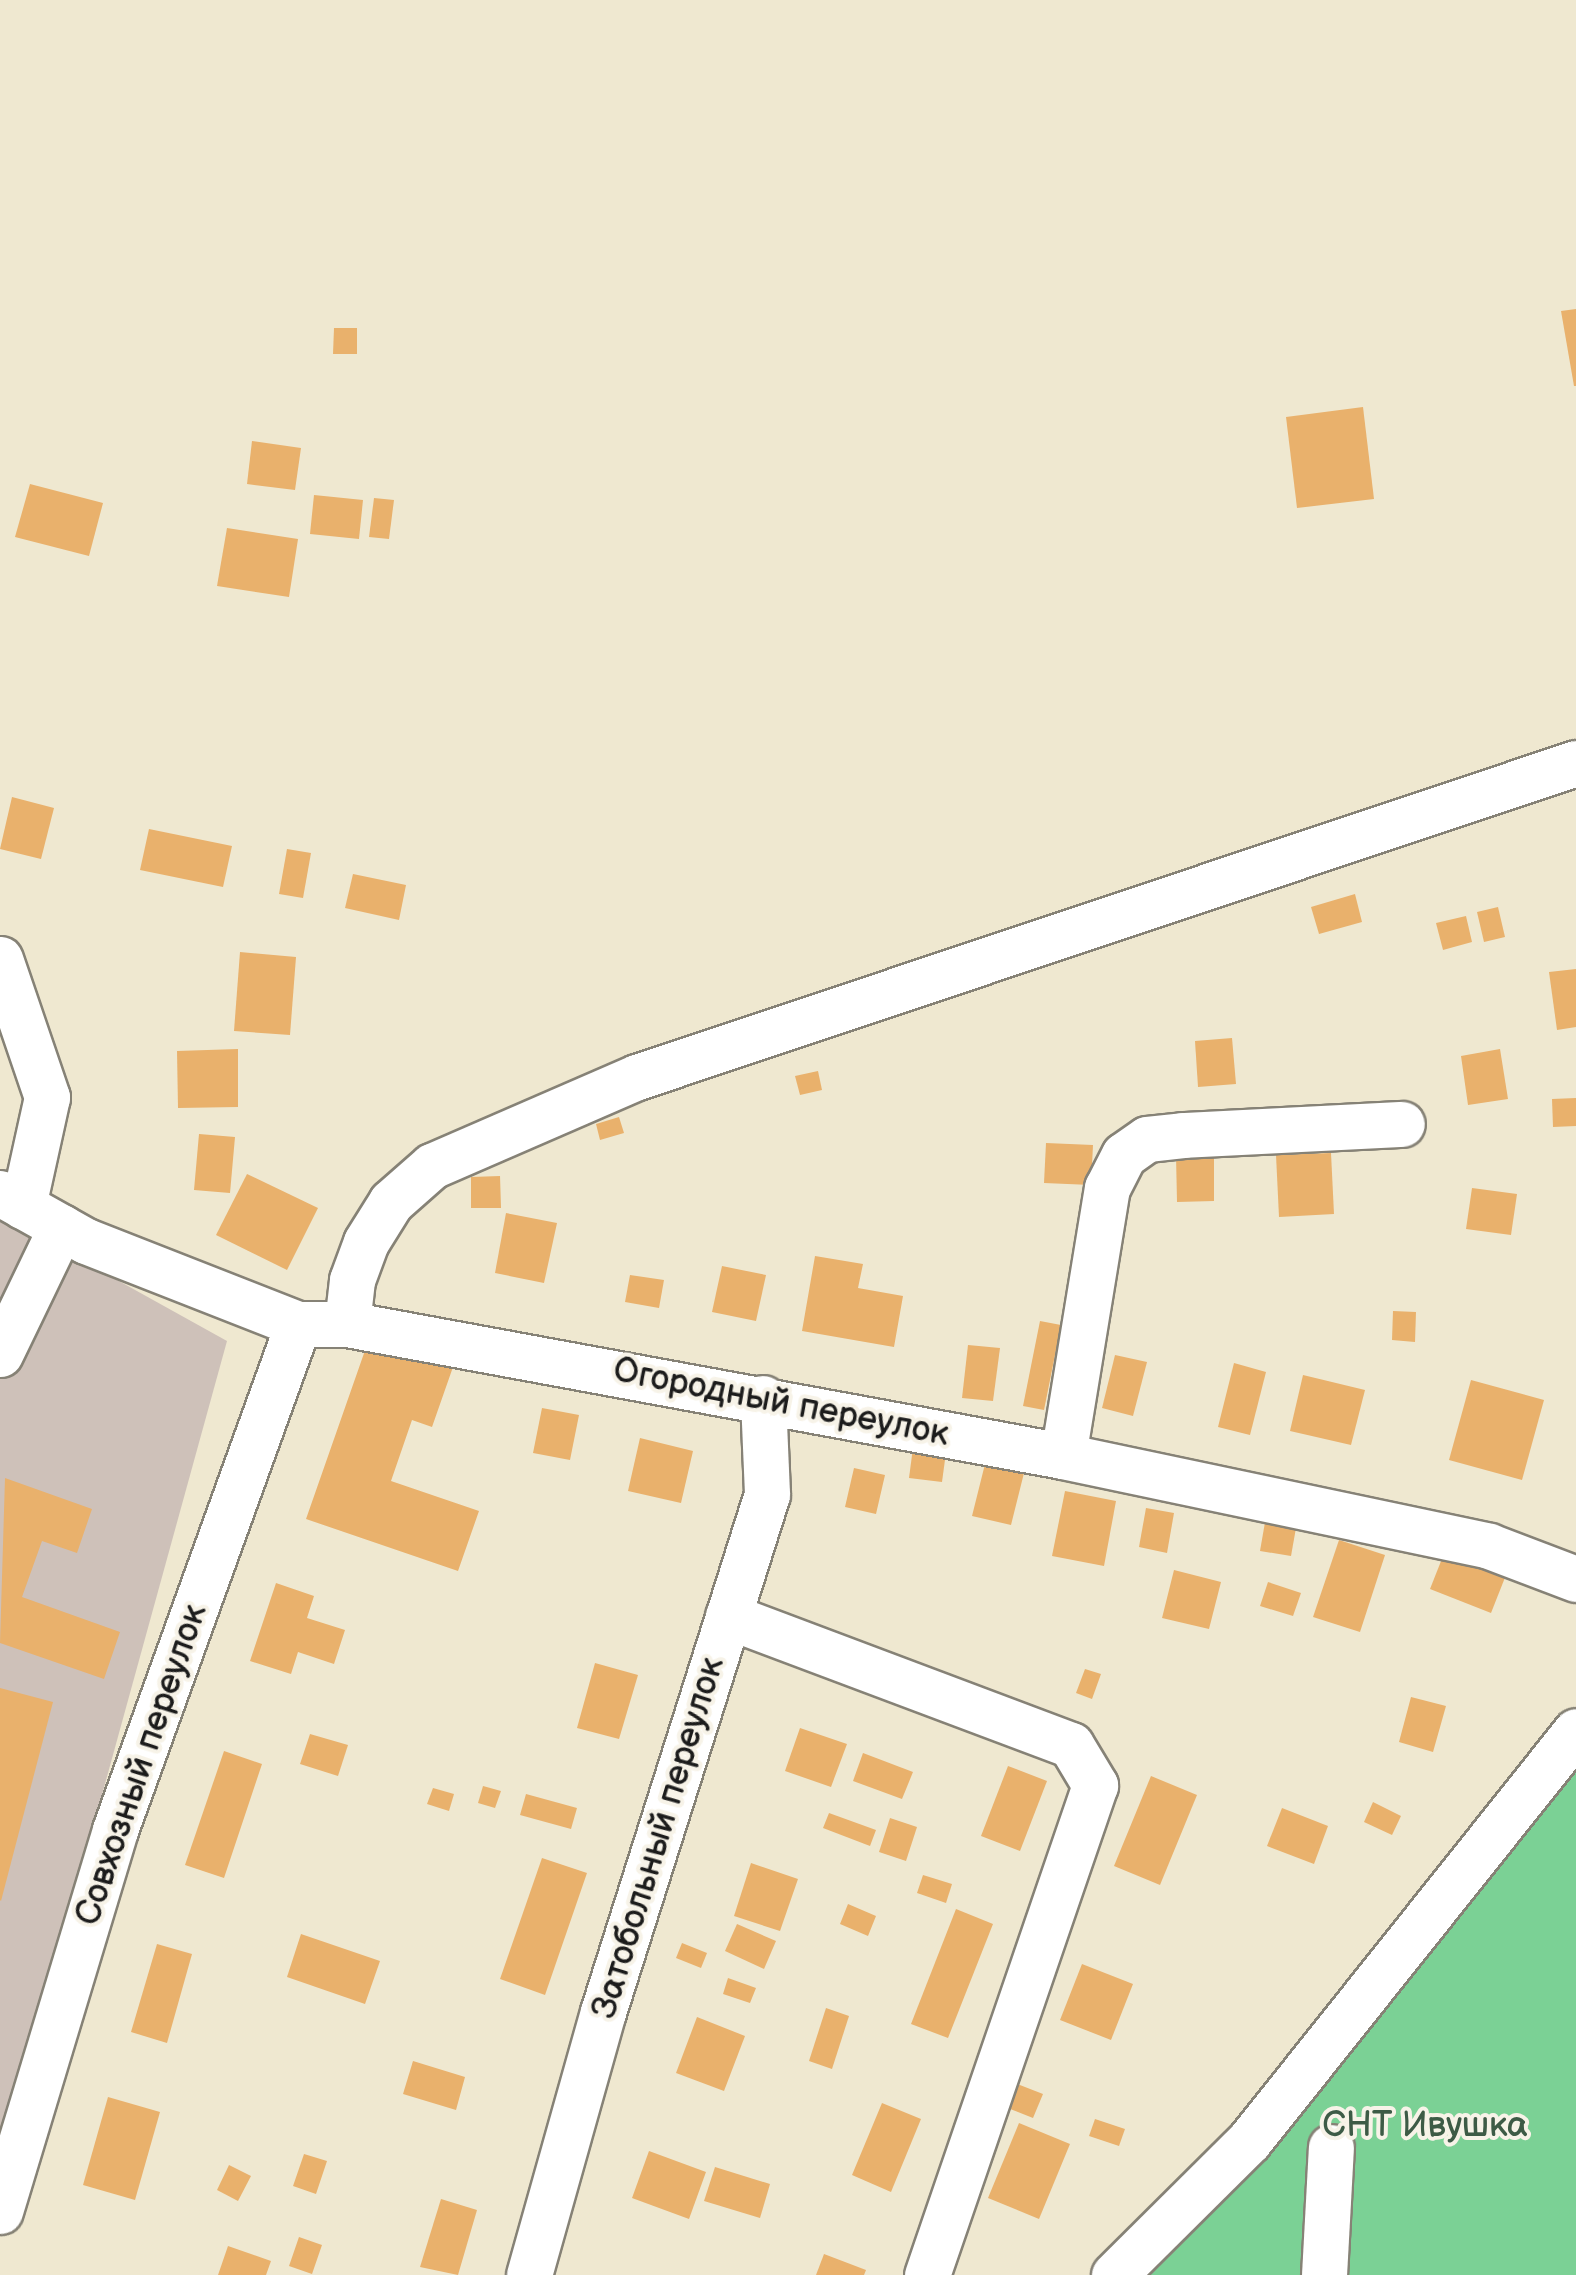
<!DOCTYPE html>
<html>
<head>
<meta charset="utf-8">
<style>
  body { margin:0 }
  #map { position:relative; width:1576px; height:2275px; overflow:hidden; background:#efe8d0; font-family:"Balsamiq Sans",sans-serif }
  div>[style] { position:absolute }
  .industrial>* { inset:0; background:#cec1b9 }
  .green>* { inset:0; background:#7bd195 }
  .building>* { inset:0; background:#e9b16c }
  .roads { filter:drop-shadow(2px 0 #868276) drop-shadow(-2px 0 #868276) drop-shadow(0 2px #868276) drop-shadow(0 -2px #868276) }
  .minor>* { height:45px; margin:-22.5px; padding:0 22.5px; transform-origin:22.5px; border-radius:22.5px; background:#fff }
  span { translate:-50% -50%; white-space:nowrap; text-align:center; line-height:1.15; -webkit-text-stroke:8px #f7f3e8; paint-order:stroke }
  .street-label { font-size:35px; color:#1c1c1c }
  .park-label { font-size:35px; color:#3d5b46 }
</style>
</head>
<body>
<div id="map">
  <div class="industrial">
    <i style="clip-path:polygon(0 1215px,227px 1341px,0 2165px)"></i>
  </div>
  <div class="green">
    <i style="clip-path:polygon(1576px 1710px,1576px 2275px,1108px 2275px)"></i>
  </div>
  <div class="building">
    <i style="clip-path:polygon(1576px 309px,1576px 386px,1574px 386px,1561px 311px)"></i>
    <i style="clip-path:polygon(334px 328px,357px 328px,357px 354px,333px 354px)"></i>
    <i style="clip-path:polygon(1363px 407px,1374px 499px,1297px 508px,1286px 417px)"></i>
    <i style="clip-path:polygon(252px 441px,301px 448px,295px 490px,247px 484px)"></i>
    <i style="clip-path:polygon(30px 484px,103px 503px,89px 556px,15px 537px)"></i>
    <i style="clip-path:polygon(314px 495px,363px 500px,359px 539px,310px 534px)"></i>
    <i style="clip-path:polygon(374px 498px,394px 500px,389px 539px,369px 537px)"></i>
    <i style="clip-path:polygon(227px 528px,298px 539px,289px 597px,217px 586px)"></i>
    <i style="clip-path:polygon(12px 797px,54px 808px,41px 859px,0 849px)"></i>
    <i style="clip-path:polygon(149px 829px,232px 846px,223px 887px,140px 870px)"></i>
    <i style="clip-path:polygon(287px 849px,311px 853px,303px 898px,279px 894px)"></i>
    <i style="clip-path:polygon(353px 874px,406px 885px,399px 920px,345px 908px)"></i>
    <i style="clip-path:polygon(1355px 894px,1362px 922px,1319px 934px,1311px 907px)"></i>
    <i style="clip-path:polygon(1498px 907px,1505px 937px,1484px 942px,1477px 912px)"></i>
    <i style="clip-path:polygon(1466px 916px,1472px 942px,1443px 950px,1436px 923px)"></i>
    <i style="clip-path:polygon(240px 952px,296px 957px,290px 1035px,234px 1031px)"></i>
    <i style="clip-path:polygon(1576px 969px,1576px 1027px,1557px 1030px,1549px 972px)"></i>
    <i style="clip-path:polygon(1232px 1038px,1236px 1084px,1198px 1087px,1195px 1041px)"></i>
    <i style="clip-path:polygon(238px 1049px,238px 1107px,178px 1108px,177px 1051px)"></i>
    <i style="clip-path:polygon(1500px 1049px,1508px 1099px,1468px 1105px,1461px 1056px)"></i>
    <i style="clip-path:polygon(818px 1071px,822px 1090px,800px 1095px,795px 1076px)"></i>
    <i style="clip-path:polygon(1576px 1098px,1576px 1126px,1553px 1127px,1552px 1099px)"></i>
    <i style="clip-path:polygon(619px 1117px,624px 1133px,600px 1140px,596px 1124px)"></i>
    <i style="clip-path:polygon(199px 1134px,235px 1137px,230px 1193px,194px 1190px)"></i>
    <i style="clip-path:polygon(1046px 1143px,1093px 1145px,1091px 1185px,1044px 1183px)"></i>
    <i style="clip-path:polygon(1331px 1153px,1334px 1214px,1279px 1217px,1276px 1155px)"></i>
    <i style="clip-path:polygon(1176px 1155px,1214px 1155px,1214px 1201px,1177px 1202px)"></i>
    <i style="clip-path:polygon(247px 1174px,318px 1208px,287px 1270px,216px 1235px)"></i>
    <i style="clip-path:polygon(500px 1176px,501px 1208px,471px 1208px,471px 1177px)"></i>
    <i style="clip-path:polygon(1472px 1188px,1517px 1194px,1511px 1235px,1466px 1229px)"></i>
    <i style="clip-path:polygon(506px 1213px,557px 1223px,544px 1283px,495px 1273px)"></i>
    <i style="clip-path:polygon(815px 1256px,863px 1264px,858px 1288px,903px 1296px,894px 1347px,802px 1331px)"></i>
    <i style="clip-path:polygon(722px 1266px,766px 1275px,756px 1321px,712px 1312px)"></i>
    <i style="clip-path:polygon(630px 1275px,664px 1280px,659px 1308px,625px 1302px)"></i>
    <i style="clip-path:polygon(1393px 1311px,1416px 1312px,1415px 1342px,1392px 1340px)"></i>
    <i style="clip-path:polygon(1040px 1321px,1061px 1325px,1044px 1410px,1023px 1406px)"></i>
    <i style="clip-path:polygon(369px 1339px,453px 1367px,432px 1427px,412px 1420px,391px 1481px,479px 1511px,458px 1571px,306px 1519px)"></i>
    <i style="clip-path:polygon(968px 1345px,1000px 1348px,993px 1401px,962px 1398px)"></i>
    <i style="clip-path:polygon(1115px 1355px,1147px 1362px,1133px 1416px,1102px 1408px)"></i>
    <i style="clip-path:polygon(1234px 1363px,1266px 1372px,1250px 1435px,1218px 1427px)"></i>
    <i style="clip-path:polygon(1303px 1375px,1365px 1390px,1351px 1445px,1290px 1431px)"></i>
    <i style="clip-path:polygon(1471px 1380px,1544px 1400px,1522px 1480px,1449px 1460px)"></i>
    <i style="clip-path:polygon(542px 1408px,579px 1415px,570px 1460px,533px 1453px)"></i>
    <i style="clip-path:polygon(640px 1438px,693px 1451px,681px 1503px,628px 1491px)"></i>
    <i style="clip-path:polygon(914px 1440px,947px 1445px,942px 1482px,909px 1478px)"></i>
    <i style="clip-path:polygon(986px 1460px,1025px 1469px,1011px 1525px,972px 1516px)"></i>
    <i style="clip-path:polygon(854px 1468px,885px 1475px,876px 1514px,845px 1507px)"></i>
    <i style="clip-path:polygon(5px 1478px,92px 1509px,77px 1553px,42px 1541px,22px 1597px,120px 1632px,104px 1679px,0 1643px)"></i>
    <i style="clip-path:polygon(1065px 1491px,1116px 1501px,1104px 1566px,1052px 1556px)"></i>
    <i style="clip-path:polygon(1268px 1505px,1299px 1511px,1291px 1556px,1260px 1551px)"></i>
    <i style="clip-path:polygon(1146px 1508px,1174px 1513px,1167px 1553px,1139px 1547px)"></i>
    <i style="clip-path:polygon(1339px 1540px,1385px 1555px,1360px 1632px,1313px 1617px)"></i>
    <i style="clip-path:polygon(1445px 1551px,1506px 1575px,1491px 1613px,1430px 1589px)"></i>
    <i style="clip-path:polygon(1174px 1570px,1221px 1582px,1209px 1629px,1162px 1618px)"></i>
    <i style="clip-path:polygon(1268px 1582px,1301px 1593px,1293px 1616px,1260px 1606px)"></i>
    <i style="clip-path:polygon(276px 1583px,314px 1596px,307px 1618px,345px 1630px,334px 1664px,298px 1652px,291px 1674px,250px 1661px)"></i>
    <i style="clip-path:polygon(595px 1663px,638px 1675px,619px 1739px,577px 1728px)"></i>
    <i style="clip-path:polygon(1085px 1669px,1101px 1674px,1092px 1699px,1076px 1693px)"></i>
    <i style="clip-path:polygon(0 1688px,53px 1702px,1px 1901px,0 1900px)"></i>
    <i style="clip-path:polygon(1411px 1697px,1446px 1706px,1433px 1752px,1399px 1742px)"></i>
    <i style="clip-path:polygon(800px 1728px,847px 1744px,831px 1787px,785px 1771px)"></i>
    <i style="clip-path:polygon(310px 1734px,348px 1745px,338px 1776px,300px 1764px)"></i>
    <i style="clip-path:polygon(224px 1751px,262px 1764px,224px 1878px,185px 1865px)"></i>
    <i style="clip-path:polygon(863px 1753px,913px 1772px,902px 1799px,853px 1781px)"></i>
    <i style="clip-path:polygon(1008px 1766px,1047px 1781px,1020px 1851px,981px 1836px)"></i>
    <i style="clip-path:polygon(1151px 1776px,1197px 1795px,1160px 1885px,1114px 1866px)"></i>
    <i style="clip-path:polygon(483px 1786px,501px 1791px,495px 1808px,478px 1803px)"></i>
    <i style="clip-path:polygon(433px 1788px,454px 1794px,449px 1811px,427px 1804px)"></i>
    <i style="clip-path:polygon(526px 1794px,577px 1808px,571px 1829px,520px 1815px)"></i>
    <i style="clip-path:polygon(1373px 1802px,1401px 1816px,1392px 1835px,1364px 1822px)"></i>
    <i style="clip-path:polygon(1282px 1808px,1328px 1826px,1314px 1864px,1267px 1846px)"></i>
    <i style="clip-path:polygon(829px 1813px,876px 1830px,870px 1846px,823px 1828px)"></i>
    <i style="clip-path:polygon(890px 1818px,917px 1827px,906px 1861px,879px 1852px)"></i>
    <i style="clip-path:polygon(542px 1858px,587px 1873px,545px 1995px,500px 1979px)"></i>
    <i style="clip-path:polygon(751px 1863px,798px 1879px,780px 1931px,734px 1916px)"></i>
    <i style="clip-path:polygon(923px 1875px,952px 1884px,946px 1903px,917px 1893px)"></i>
    <i style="clip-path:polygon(848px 1904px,876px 1916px,868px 1936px,840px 1924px)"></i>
    <i style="clip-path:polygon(956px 1909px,993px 1924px,948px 2038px,911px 2024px)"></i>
    <i style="clip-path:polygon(737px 1924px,776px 1941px,764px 1969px,725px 1951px)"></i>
    <i style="clip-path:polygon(301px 1934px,380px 1961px,365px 2004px,287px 1977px)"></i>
    <i style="clip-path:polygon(682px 1943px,707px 1953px,701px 1968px,676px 1958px)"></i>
    <i style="clip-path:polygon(157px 1944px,192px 1954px,167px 2043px,131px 2032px)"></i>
    <i style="clip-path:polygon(1082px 1964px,1133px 1984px,1111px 2040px,1060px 2020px)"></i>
    <i style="clip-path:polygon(728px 1978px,756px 1988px,750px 2003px,723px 1994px)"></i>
    <i style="clip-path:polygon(826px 2008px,849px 2016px,832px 2069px,809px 2061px)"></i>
    <i style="clip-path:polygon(697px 2017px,745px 2036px,724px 2091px,676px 2073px)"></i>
    <i style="clip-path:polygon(413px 2061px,465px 2077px,456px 2110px,403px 2094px)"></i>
    <i style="clip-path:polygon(1015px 2083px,1043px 2094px,1033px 2118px,1005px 2107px)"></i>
    <i style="clip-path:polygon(108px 2097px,160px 2112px,135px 2200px,83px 2185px)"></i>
    <i style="clip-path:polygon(882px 2103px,921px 2119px,891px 2192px,852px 2175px)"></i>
    <i style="clip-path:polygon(1095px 2119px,1125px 2129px,1119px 2146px,1089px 2136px)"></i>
    <i style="clip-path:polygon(1019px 2123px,1070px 2144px,1039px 2219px,988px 2198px)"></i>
    <i style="clip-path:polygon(649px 2151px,706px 2172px,689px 2219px,632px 2198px)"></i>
    <i style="clip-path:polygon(304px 2154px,327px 2161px,316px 2194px,293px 2186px)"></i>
    <i style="clip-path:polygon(229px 2165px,251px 2176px,238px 2201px,217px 2190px)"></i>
    <i style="clip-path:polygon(715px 2167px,770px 2184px,760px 2218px,704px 2201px)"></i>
    <i style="clip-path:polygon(441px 2199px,477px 2210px,458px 2275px,420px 2267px)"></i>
    <i style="clip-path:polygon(299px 2237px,322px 2245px,312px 2274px,289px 2266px)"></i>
    <i style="clip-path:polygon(228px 2246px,271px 2261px,266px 2275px,218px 2275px)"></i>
    <i style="clip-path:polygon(824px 2254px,866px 2270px,864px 2275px,816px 2275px)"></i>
  </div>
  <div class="roads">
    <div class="minor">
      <i style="left:0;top:959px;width:146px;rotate:71.2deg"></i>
      <i style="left:47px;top:1097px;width:112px;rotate:102.4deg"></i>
      <i style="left:0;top:1193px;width:98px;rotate:29.2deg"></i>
      <i style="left:86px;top:1241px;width:228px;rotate:21.4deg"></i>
      <i style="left:298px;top:1324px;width:49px"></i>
      <i style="left:347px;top:1324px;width:728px;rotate:10.45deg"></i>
      <i style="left:1063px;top:1456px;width:435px;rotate:11.9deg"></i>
      <i style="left:1489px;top:1546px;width:93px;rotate:20.8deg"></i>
      <i style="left:347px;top:1324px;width:44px;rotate:-83.5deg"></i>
      <i style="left:352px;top:1280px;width:40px;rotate:-69.8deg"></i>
      <i style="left:366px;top:1242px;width:47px;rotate:-58deg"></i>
      <i style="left:391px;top:1202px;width:55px;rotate:-41.3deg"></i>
      <i style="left:432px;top:1166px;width:223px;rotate:-23.5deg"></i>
      <i style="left:637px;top:1077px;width:990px;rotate:-18.49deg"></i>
      <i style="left:0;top:1354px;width:141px;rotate:-64.3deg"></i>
      <i style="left:1063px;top:1456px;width:272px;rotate:-80.7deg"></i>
      <i style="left:1107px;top:1188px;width:37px;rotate:-63deg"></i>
      <i style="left:1124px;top:1155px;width:28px;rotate:-35deg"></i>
      <i style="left:1147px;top:1139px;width:36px;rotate:-6deg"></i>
      <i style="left:1183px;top:1135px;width:219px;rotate:-2.9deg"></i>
      <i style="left:728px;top:1616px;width:366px;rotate:20.6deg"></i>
      <i style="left:1071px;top:1745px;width:47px;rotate:59deg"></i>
      <i style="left:1095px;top:1785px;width:518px;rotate:108.92deg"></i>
      <i style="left:0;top:2211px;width:398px;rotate:-73.2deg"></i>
      <i style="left:115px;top:1830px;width:538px;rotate:-70.12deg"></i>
      <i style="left:529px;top:2275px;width:273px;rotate:-74.3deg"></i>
      <i style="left:603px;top:2012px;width:543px;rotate:-72.43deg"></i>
      <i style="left:767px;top:1494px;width:96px;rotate:-92.4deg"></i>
      <i style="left:1114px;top:2275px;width:190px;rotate:-44.8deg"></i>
      <i style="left:1249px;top:2141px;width:524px;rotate:-51.43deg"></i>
      <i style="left:1324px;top:2275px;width:128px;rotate:-86.9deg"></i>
    </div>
  </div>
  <div class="street-label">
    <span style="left:781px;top:1403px;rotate:11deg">Огородный переулок</span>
    <span style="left:142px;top:1765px;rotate:-71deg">Совхозный переулок</span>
    <span style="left:659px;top:1838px;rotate:-73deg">Затобольный переулок</span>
  </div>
  <div class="park-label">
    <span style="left:1425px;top:2126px">СНТ Ивушка</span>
  </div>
</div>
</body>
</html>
